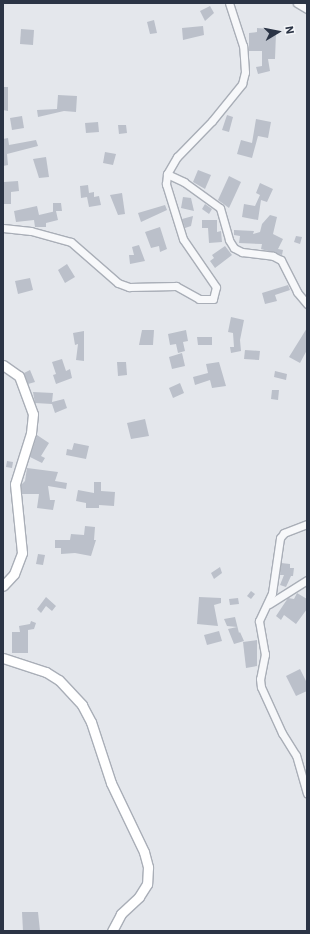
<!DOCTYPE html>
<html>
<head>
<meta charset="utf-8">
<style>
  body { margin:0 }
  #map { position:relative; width:310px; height:934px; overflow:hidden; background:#e4e7ec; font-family:"IBM Plex Sans",sans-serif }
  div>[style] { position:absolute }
  .building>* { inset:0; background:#bbc0ca }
  .roads { filter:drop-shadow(1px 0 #a9aeb7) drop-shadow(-1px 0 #a9aeb7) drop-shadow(0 1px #a9aeb7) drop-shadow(0 -1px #a9aeb7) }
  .minor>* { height:7px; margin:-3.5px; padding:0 3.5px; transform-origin:3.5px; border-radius:3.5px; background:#f7f8fa }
  .major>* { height:9px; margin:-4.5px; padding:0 4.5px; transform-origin:4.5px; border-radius:4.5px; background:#fff }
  span { translate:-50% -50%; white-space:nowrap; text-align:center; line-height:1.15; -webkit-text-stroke:3px #f4f6f9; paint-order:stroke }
  .frame { position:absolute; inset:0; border:4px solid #2b3445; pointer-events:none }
  .north { position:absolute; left:258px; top:12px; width:40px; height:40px; -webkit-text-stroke:3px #f4f6f9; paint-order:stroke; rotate:80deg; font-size:11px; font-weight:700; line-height:16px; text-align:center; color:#2b3445 }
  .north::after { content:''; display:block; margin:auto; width:14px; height:18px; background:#2b3445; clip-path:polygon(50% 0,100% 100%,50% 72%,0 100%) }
</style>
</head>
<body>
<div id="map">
  <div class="building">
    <i style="clip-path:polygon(210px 6px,214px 13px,205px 21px,200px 11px)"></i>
    <i style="clip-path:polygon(154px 20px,157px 33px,150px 34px,147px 22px)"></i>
    <i style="clip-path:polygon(203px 26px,204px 35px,183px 40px,182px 28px)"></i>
    <i style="clip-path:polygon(257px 28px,270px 29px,270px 33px,276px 33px,275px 59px,268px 59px,270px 71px,258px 74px,256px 67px,262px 66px,262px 51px,249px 51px,249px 33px,257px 32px)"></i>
    <i style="clip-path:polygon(21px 29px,34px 30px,33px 45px,20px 44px)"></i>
    <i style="clip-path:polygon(3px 87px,8px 87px,8px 111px,3px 110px)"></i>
    <i style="clip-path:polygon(58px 95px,77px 96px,76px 112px,64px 111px,38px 117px,37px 110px,57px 109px)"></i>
    <i style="clip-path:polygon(227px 115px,233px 117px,229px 132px,222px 130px)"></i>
    <i style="clip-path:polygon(22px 116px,24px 128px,12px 130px,10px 118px)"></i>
    <i style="clip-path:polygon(256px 119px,271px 122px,268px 138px,258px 136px,252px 158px,237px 154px,241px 140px,252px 143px)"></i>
    <i style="clip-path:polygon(98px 122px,99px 132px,86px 133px,85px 123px)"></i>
    <i style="clip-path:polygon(118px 125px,126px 125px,127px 133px,119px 134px)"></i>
    <i style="clip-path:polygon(8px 138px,9px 145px,36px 140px,38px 146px,7px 154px,8px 165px,3px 166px,3px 139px)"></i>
    <i style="clip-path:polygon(105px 152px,116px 154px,113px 165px,103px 163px)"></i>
    <i style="clip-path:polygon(46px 157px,49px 177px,39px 178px,33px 159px)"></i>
    <i style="clip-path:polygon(198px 170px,211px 175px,205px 189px,193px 182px)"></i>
    <i style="clip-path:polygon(229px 176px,241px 182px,229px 208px,218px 200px)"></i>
    <i style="clip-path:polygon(18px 181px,19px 191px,11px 192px,11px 204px,3px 204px,4px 182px)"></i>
    <i style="clip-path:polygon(260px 183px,273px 189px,267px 202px,261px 200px,258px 220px,242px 217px,244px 204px,255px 206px,260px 195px,256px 193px)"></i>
    <i style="clip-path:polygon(88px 185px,89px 193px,94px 192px,94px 197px,99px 196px,101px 205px,89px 207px,87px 197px,81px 198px,80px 186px)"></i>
    <i style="clip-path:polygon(122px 193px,125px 214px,118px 215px,110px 195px)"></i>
    <i style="clip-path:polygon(183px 197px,191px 198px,194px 211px,181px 208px)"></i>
    <i style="clip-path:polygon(53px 203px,61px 203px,62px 211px,56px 211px,58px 220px,46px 223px,46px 227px,35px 227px,34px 220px,16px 222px,14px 211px,37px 206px,39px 215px,56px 211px,53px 212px)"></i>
    <i style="clip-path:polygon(205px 204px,212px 209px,209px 214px,202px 209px)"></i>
    <i style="clip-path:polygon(165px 205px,167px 210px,141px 222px,138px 213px)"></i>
    <i style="clip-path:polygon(270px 215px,277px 217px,273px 234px,283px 239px,278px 249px,283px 250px,282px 255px,261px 249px,262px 244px,239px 243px,240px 236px,234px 235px,234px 230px,254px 231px,253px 234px,260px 232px,262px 224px)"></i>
    <i style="clip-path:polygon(193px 216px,191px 226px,185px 228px,182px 219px)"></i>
    <i style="clip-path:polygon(202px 220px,217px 220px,217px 232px,221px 231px,222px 242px,209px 243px,208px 228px,202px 228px)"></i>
    <i style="clip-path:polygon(160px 227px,167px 249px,160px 252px,159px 246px,151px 248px,145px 232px)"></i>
    <i style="clip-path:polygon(296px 236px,302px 237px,300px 244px,294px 242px)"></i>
    <i style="clip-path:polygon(139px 245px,145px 261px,130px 264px,129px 255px,134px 255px,132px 247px)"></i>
    <i style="clip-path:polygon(225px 246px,232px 255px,215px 268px,210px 261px,214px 258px,212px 255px)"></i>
    <i style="clip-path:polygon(67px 264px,75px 277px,65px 283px,58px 270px)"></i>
    <i style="clip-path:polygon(30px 278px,33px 290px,18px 294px,15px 281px)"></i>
    <i style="clip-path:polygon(288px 285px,290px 290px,275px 295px,277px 301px,265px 304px,262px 293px)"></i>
    <i style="clip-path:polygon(231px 317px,244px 320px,240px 340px,241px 351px,231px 353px,230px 347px,234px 347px,233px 333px,228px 332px)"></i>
    <i style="clip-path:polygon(307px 328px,307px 350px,300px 363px,289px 357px)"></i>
    <i style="clip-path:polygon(142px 330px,154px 330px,153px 345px,139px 345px)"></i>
    <i style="clip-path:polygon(186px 330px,188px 341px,183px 342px,185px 351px,178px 353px,176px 344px,170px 345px,168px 334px)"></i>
    <i style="clip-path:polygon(84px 331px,84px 361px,76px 360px,78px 344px,75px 345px,73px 333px)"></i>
    <i style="clip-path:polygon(197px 337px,212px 337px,212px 345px,198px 345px)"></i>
    <i style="clip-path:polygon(245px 350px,260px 351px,259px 360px,244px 359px)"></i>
    <i style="clip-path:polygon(182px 353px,185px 366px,172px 369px,169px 357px)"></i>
    <i style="clip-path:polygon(62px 359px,66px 371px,70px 369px,72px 378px,56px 384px,53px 375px,56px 374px,52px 362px)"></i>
    <i style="clip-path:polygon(117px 362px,126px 362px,127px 375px,118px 376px)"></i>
    <i style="clip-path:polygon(219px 362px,226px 386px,212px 388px,210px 380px,195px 385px,193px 377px,208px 373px,206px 364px)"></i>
    <i style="clip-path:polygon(30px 370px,35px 382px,28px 384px,24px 373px)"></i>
    <i style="clip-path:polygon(275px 371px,287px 374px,286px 380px,274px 377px)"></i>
    <i style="clip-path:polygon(180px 383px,184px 393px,173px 398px,169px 388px)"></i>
    <i style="clip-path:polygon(272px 390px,279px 390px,278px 400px,271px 399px)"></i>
    <i style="clip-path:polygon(33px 392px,53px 393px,52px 402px,64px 399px,67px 408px,55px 413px,52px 404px,35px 403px)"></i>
    <i style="clip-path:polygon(145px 419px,149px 436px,131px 439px,127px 423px)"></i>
    <i style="clip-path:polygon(37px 435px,49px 443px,41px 456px,45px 458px,42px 463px,30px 457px)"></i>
    <i style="clip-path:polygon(74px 443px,89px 446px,86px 459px,66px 455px,67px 449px,72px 450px)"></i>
    <i style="clip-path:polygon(7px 461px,13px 462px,12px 468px,6px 467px)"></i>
    <i style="clip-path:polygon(27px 468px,58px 472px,55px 481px,67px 483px,66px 489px,48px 486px,50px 500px,55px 500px,53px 510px,37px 508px,39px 494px,22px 494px,21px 485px,25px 481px)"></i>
    <i style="clip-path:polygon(94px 482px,101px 482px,101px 491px,115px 492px,114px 506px,99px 505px,99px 508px,86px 508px,86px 503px,76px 501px,78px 490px,94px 493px)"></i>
    <i style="clip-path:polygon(85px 526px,95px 527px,94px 540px,96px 540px,91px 556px,75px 553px,61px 554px,61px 548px,55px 548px,55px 540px,70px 540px,71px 534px,84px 535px)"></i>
    <i style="clip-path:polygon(38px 554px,45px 555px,43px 565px,36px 564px)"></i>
    <i style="clip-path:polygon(281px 563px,290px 564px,290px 568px,294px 568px,293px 576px,291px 576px,286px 587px,280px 585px,284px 575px,280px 575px)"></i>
    <i style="clip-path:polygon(220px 567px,222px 573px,214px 579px,211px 573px)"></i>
    <i style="clip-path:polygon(251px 591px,255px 594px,251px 599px,247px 596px)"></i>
    <i style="clip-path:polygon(297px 593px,307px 599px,307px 609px,296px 624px,284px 615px,281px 620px,276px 616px,288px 598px,294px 599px)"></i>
    <i style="clip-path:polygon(46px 597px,56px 606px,52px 611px,46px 606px,41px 613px,37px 609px)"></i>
    <i style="clip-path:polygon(199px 597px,221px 598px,221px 603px,214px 605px,218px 626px,197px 624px)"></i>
    <i style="clip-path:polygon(238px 598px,239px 604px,230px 605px,229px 599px)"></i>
    <i style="clip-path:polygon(235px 617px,239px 633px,240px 632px,244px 641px,234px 644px,228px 629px,237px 627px,227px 626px,224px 619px)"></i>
    <i style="clip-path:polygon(31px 621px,36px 623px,34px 629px,28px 630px,28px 653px,12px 653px,12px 632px,20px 632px,19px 626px,30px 624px)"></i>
    <i style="clip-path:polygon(219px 631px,222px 641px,207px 645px,204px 635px)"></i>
    <i style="clip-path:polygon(257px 640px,257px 666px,246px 668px,243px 642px)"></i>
    <i style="clip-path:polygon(300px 669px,307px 683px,307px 691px,296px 696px,286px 676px)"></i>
    <i style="clip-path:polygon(22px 912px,38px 912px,40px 931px,23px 931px)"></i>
  </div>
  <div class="roads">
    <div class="minor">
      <i style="left:297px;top:3px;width:12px;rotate:31deg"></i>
      <i style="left:167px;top:174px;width:19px;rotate:25deg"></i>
      <i style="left:184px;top:182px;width:44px;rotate:35.8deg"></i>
      <i style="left:220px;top:208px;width:33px;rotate:74deg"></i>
      <i style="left:229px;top:240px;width:9px;rotate:58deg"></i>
      <i style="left:234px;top:248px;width:9px;rotate:27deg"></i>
      <i style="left:242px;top:252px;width:31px;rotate:7deg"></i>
      <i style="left:273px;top:256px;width:9px;rotate:27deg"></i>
      <i style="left:281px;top:260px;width:36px;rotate:63deg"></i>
      <i style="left:297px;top:292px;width:16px;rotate:50deg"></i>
      <i style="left:3px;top:228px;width:28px;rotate:6deg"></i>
      <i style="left:31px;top:231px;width:41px;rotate:15.4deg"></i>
      <i style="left:71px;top:242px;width:62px;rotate:41.1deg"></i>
      <i style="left:118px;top:283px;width:12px;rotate:20deg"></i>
      <i style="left:129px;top:287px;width:47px;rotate:-1.2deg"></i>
      <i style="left:176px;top:286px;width:26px;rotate:29deg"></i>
      <i style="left:199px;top:299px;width:14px"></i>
      <i style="left:213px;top:299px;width:12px;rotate:-76deg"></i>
      <i style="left:216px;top:287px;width:58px;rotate:-124.5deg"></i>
      <i style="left:183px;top:239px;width:58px;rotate:-107.2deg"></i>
      <i style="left:166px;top:184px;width:10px;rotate:-84deg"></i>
      <i style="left:167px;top:174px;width:20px;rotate:-60deg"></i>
      <i style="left:177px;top:157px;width:50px;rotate:-45.8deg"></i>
      <i style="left:212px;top:121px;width:48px;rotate:-51deg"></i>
      <i style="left:242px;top:84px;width:12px;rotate:-76deg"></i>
      <i style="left:245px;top:72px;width:26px;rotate:-94deg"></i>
      <i style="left:243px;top:46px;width:45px;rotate:-108deg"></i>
      <i style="left:307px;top:524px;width:25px;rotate:159deg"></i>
      <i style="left:284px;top:533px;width:6px;rotate:129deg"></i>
      <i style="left:280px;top:538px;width:56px;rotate:98.3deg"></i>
      <i style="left:272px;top:593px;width:31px;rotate:115deg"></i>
      <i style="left:259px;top:621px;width:34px;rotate:80deg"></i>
      <i style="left:265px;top:654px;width:25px;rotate:101deg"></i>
      <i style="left:260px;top:679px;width:8px;rotate:83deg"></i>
      <i style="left:261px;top:687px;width:51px;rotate:65.5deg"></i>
      <i style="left:282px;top:733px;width:26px;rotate:58deg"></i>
      <i style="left:296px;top:755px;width:40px;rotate:74deg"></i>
      <i style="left:269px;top:604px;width:45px;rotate:-32.3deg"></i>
    </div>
    <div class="major">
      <i style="left:3px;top:365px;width:19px;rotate:35deg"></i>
      <i style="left:19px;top:376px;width:40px;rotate:69.8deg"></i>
      <i style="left:33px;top:414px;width:19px;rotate:96deg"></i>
      <i style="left:31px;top:433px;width:53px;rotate:107.4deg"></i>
      <i style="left:15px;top:484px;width:69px;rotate:84.2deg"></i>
      <i style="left:22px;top:553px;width:22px;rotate:111deg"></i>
      <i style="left:14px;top:574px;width:16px;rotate:133deg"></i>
      <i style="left:3px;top:658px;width:45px;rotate:18deg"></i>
      <i style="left:46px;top:672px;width:15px;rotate:32deg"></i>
      <i style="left:59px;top:680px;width:34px;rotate:47deg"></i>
      <i style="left:82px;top:705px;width:19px;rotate:62deg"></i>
      <i style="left:91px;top:722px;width:64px;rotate:71.8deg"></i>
      <i style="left:111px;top:783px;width:76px;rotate:64.4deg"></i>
      <i style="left:144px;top:852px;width:16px;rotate:75deg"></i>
      <i style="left:148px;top:867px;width:17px;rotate:93deg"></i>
      <i style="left:147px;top:884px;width:15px;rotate:122deg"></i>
      <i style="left:139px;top:897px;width:25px;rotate:137deg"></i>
      <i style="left:121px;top:914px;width:19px;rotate:118deg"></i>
    </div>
  </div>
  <div class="frame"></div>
  <div class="north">N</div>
</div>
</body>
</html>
